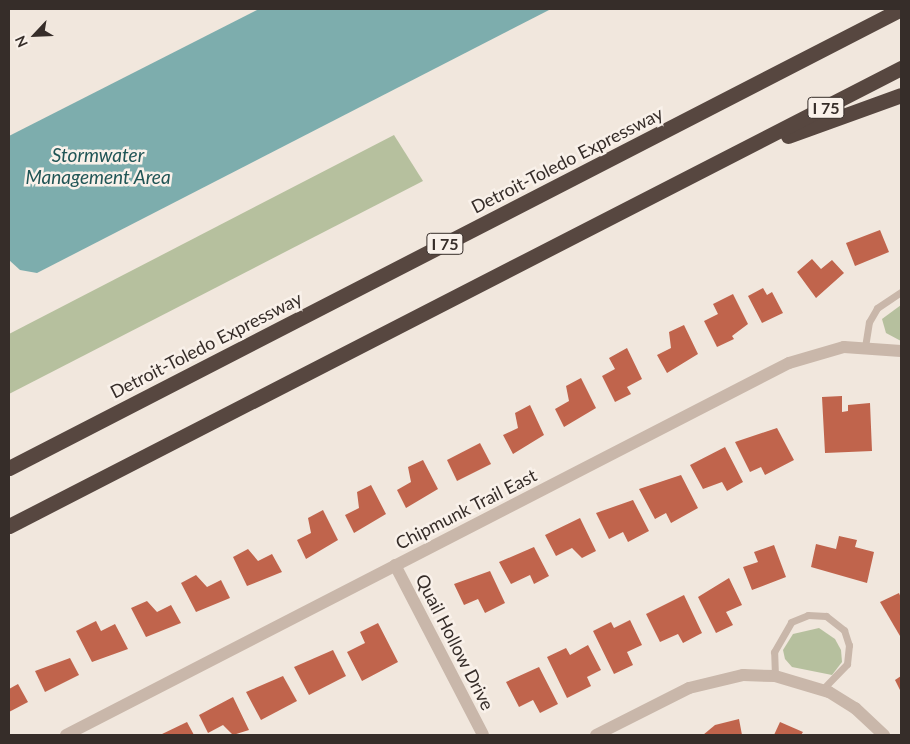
<!DOCTYPE html>
<html>
<head>
<meta charset="utf-8">
<style>
  body { margin:0 }
  #map { position:relative; width:910px; height:744px; overflow:hidden; background:#f1e7dd; font-family:Lato,sans-serif }
  div>[style] { position:absolute }
  .green>* { inset:0; background:#b6c09e }
  .water>* { inset:0; background:#7dadad }
  .building>* { inset:0; background:#c0644c }
  .lane>* { height:7px; margin:-3.5px; padding:0 3.5px; transform-origin:3.5px; border-radius:3.5px; background:#c9b7aa }
  .street>* { height:12px; margin:-6px; padding:0 6px; transform-origin:6px; border-radius:6px; background:#c9b7aa }
  .highway>* { height:15px; margin:-7.5px; padding:0 7.5px; transform-origin:7.5px; border-radius:7.5px; background:#574740 }
  span { translate:-50% -50%; white-space:nowrap; text-align:center; line-height:1.15; -webkit-text-stroke:5px #f9f1ea; paint-order:stroke }
  .shield-label span { padding:1px 4px; background:#f9f1ea; border:1px solid; border-radius:4px; -webkit-text-stroke-width:0 }
  .shield-label { font-size:16px; color:#362d29; font-weight:700 }
  .street-label { font-size:18px; color:#362d29 }
  .water-label { font-size:19px; color:#205556; font-style:italic }
  .frame { position:absolute; inset:0; border:10px solid #362d29; pointer-events:none }
  .north { position:absolute; left:10px; top:10px; width:50px; height:50px; -webkit-text-stroke:4px #f9f1ea; paint-order:stroke; rotate:245deg; font-size:14px; font-weight:700; line-height:20px; text-align:center; color:#362d29 }
  .north::after { content:''; display:block; margin:auto; width:18px; height:22px; background:#362d29; clip-path:polygon(50% 0,100% 100%,50% 72%,0 100%) }
</style>
</head>
<body>
<div id="map">
  <div class="green">
    <i style="clip-path:polygon(394px 135px,423px 181px,9px 394px,9px 334px)"></i>
    <i style="clip-path:polygon(901px 305px,901px 341px,886px 333px,882px 319px)"></i>
    <i style="clip-path:polygon(819px 628px,835px 639px,841px 650px,842px 662px,832px 675px,792px 667px,785px 659px,783px 650px,793px 634px)"></i>
  </div>
  <div class="water">
    <i style="clip-path:polygon(259px 9px,551px 9px,37px 273px,20px 270px,9px 260px,9px 136px)"></i>
  </div>
  <div class="building">
    <i style="clip-path:polygon(880px 230px,889px 252px,855px 266px,846px 243px)"></i>
    <i style="clip-path:polygon(812px 259px,821px 269px,832px 260px,844px 273px,816px 298px,797px 272px)"></i>
    <i style="clip-path:polygon(763px 288px,767px 295px,772px 292px,783px 313px,762px 323px,748px 296px)"></i>
    <i style="clip-path:polygon(733px 294px,748px 324px,732px 336px,734px 339px,717px 347px,704px 321px,718px 314px,713px 304px)"></i>
    <i style="clip-path:polygon(684px 325px,698px 354px,667px 373px,657px 355px,671px 348px,669px 332px)"></i>
    <i style="clip-path:polygon(627px 348px,642px 379px,627px 387px,631px 394px,615px 402px,602px 376px,615px 369px,609px 358px)"></i>
    <i style="clip-path:polygon(581px 378px,596px 408px,564px 427px,555px 409px,569px 401px,566px 386px)"></i>
    <i style="clip-path:polygon(842px 396px,842px 412px,848px 411px,848px 405px,870px 403px,872px 451px,825px 453px,822px 397px)"></i>
    <i style="clip-path:polygon(530px 405px,544px 435px,513px 454px,503px 435px,518px 428px,515px 413px)"></i>
    <i style="clip-path:polygon(777px 428px,794px 460px,765px 475px,761px 467px,750px 472px,735px 442px)"></i>
    <i style="clip-path:polygon(480px 443px,491px 464px,457px 481px,447px 460px)"></i>
    <i style="clip-path:polygon(725px 447px,743px 482px,727px 491px,722px 482px,703px 489px,690px 465px)"></i>
    <i style="clip-path:polygon(423px 460px,438px 489px,406px 508px,397px 490px,411px 482px,408px 467px)"></i>
    <i style="clip-path:polygon(681px 475px,698px 508px,671px 523px,666px 513px,655px 519px,639px 489px)"></i>
    <i style="clip-path:polygon(371px 485px,386px 514px,354px 533px,345px 515px,359px 508px,357px 492px)"></i>
    <i style="clip-path:polygon(633px 500px,649px 531px,628px 542px,623px 532px,609px 539px,596px 513px)"></i>
    <i style="clip-path:polygon(323px 510px,338px 540px,306px 559px,297px 540px,311px 533px,308px 518px)"></i>
    <i style="clip-path:polygon(580px 518px,596px 551px,582px 558px,572px 548px,556px 556px,545px 535px)"></i>
    <i style="clip-path:polygon(839px 536px,857px 540px,855px 547px,874px 552px,867px 583px,811px 567px,816px 544px,836px 549px)"></i>
    <i style="clip-path:polygon(774px 545px,786px 577px,752px 590px,743px 567px,758px 562px,754px 552px)"></i>
    <i style="clip-path:polygon(534px 547px,549px 576px,534px 584px,530px 575px,511px 584px,499px 562px)"></i>
    <i style="clip-path:polygon(248px 549px,258px 561px,272px 554px,282px 572px,247px 586px,233px 557px)"></i>
    <i style="clip-path:polygon(490px 571px,505px 603px,485px 613px,478px 599px,464px 605px,454px 584px)"></i>
    <i style="clip-path:polygon(196px 575px,207px 587px,221px 580px,230px 598px,196px 612px,181px 583px)"></i>
    <i style="clip-path:polygon(729px 578px,742px 605px,726px 612px,733px 625px,716px 633px,698px 597px)"></i>
    <i style="clip-path:polygon(899px 593px,901px 598px,900px 636px,880px 602px)"></i>
    <i style="clip-path:polygon(684px 595px,702px 633px,683px 643px,678px 634px,660px 642px,646px 614px)"></i>
    <i style="clip-path:polygon(147px 601px,157px 612px,171px 605px,181px 623px,146px 637px,131px 608px)"></i>
    <i style="clip-path:polygon(630px 620px,642px 645px,627px 652px,633px 665px,614px 674px,593px 631px,611px 622px,614px 628px)"></i>
    <i style="clip-path:polygon(96px 621px,101px 631px,115px 624px,128px 649px,92px 662px,76px 631px)"></i>
    <i style="clip-path:polygon(378px 623px,398px 662px,362px 681px,347px 652px,365px 643px,360px 632px)"></i>
    <i style="clip-path:polygon(588px 645px,601px 670px,587px 677px,591px 686px,567px 698px,547px 657px,566px 648px,570px 655px)"></i>
    <i style="clip-path:polygon(333px 650px,346px 676px,309px 695px,294px 667px)"></i>
    <i style="clip-path:polygon(70px 658px,79px 675px,45px 692px,35px 671px)"></i>
    <i style="clip-path:polygon(539px 667px,558px 704px,540px 713px,533px 700px,519px 707px,506px 682px)"></i>
    <i style="clip-path:polygon(283px 676px,297px 701px,261px 720px,246px 692px)"></i>
    <i style="clip-path:polygon(901px 676px,901px 692px,895px 680px)"></i>
    <i style="clip-path:polygon(18px 684px,28px 702px,9px 712px,9px 689px)"></i>
    <i style="clip-path:polygon(233px 697px,249px 730px,233px 735px,223px 725px,208px 733px,199px 715px)"></i>
    <i style="clip-path:polygon(739px 719px,742px 735px,703px 735px,715px 725px)"></i>
    <i style="clip-path:polygon(187px 722px,194px 735px,160px 735px)"></i>
    <i style="clip-path:polygon(780px 722px,803px 732px,801px 735px,774px 735px)"></i>
  </div>
  <div class="lane">
    <i style="left:865px;top:347px;width:25px;rotate:-81deg"></i>
    <i style="left:869px;top:322px;width:16px;rotate:-60deg"></i>
    <i style="left:877px;top:308px;width:29px;rotate:-34deg"></i>
    <i style="left:775px;top:676px;width:24px;rotate:-92deg"></i>
    <i style="left:774px;top:652px;width:34px;rotate:-60deg"></i>
    <i style="left:791px;top:622px;width:18px;rotate:-22deg"></i>
    <i style="left:808px;top:615px;width:18px;rotate:3deg"></i>
    <i style="left:826px;top:616px;width:23px;rotate:38deg"></i>
    <i style="left:844px;top:630px;width:16px;rotate:72deg"></i>
    <i style="left:849px;top:645px;width:19px;rotate:96deg"></i>
    <i style="left:847px;top:664px;width:35px;rotate:134deg"></i>
  </div>
  <div class="street">
    <i style="left:395px;top:565px;width:191px;rotate:62.6deg"></i>
    <i style="left:66px;top:735px;width:813px;rotate:-27.23deg"></i>
    <i style="left:789px;top:363px;width:57px;rotate:-16.2deg"></i>
    <i style="left:844px;top:347px;width:57px;rotate:4deg"></i>
    <i style="left:596px;top:735px;width:104px;rotate:-26.8deg"></i>
    <i style="left:689px;top:688px;width:56px;rotate:-13.5deg"></i>
    <i style="left:743px;top:675px;width:32px;rotate:2deg"></i>
    <i style="left:775px;top:676px;width:56px;rotate:16.5deg"></i>
    <i style="left:829px;top:692px;width:31px;rotate:32deg"></i>
    <i style="left:855px;top:708px;width:40px;rotate:43deg"></i>
  </div>
  <div class="highway">
    <i style="left:788px;top:136px;width:120px;rotate:-19.9deg"></i>
    <i style="left:9px;top:468px;width:1003px;rotate:-27.23deg"></i>
    <i style="left:9px;top:526px;width:1003px;rotate:-27.18deg"></i>
  </div>
  <div class="shield-label">
    <span style="left:826px;top:108px">I 75</span>
    <span style="left:445px;top:244px">I 75</span>
  </div>
  <div class="street-label">
    <span style="left:567px;top:160px;rotate:-27deg">Detroit-Toledo Expressway</span>
    <span style="left:206px;top:345px;rotate:-27deg">Detroit-Toledo Expressway</span>
    <span style="left:466px;top:509px;rotate:-27deg">Chipmunk Trail East</span>
    <span style="left:455px;top:642px;rotate:63deg">Quail Hollow Drive</span>
  </div>
  <div class="water-label">
    <span style="left:98px;top:166px">Stormwater<br>Management Area</span>
  </div>
  <div class="frame"></div>
  <div class="north">N</div>
</div>
</body>
</html>
